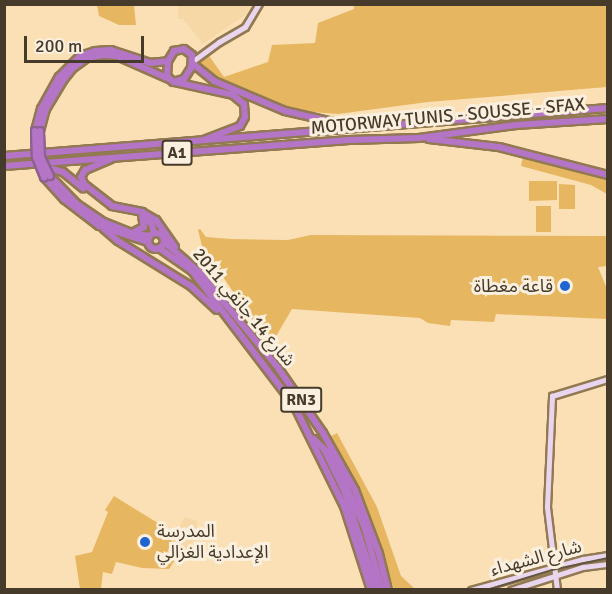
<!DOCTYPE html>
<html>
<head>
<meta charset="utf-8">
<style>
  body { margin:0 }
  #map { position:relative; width:612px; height:594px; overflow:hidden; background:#fbe0b6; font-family:Signika,"Noto Sans Arabic",sans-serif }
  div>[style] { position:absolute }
  .built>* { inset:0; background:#f6d7a6 }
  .green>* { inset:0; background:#e7b661 }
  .roads { filter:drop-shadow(2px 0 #917952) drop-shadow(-2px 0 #917952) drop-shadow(0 2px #917952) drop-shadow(0 -2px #917952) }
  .secondary>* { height:4.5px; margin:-2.25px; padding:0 2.25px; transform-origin:2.25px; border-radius:2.25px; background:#e9d6ee }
  .highway>* { height:6px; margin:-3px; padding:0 3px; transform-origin:3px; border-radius:3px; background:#b575c6 }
  .highway>.ring { margin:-3px; padding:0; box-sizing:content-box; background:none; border:6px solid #b575c6; border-radius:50% }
  .tram>* { height:1.5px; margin:-0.75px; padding:0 0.75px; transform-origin:0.75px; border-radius:0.75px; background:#645641 }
  .bridges { filter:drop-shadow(2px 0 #8e618f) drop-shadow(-2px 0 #8e618f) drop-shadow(0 2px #8e618f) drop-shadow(0 -2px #8e618f) }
  .highway-bridge>* { height:6px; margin:-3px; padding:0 3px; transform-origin:3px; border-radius:3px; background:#b575c6 }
  .dots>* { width:16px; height:16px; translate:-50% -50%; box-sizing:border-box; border:3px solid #fbf0df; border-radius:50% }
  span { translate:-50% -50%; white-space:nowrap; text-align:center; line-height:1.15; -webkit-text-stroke:6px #fbf0df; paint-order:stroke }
  .shield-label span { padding:2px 4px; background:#fbf0df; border:2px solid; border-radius:4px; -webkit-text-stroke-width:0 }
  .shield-label { font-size:16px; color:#463b2a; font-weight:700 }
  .street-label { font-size:18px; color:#463b2a }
  .poi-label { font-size:18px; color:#463b2a }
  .right { translate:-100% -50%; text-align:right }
  .left { translate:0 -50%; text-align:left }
  .frame { position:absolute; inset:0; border:6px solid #463b2a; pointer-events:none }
  .scale { position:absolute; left:24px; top:36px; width:120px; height:27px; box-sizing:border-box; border:3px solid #463b2a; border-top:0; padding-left:8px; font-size:18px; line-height:21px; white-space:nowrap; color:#463b2a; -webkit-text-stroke:4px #fbf0df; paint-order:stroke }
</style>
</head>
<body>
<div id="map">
  <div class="built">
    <i style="clip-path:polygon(178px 5px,178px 4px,252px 5px,245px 15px,203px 44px,183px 19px,178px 19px)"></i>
    <i style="clip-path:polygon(185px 517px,197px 521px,197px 532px,183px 565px,165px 551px)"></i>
  </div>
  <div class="green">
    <i style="clip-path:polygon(97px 5px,134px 5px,136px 25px,119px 25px,99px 16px)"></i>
    <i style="clip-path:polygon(354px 5px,607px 5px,607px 87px,428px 102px,338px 114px,298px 111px,223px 81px,203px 71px,199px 64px,207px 53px,224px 77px,268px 62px,272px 45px,315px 43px,318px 23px,354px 9px)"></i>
    <i style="clip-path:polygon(523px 157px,607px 178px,607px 194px,591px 185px,521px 166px)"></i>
    <i style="clip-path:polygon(529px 181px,557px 181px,557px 200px,529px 201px)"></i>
    <i style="clip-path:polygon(559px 184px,575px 185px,575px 209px,559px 209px)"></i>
    <i style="clip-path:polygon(536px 206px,551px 206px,551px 232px,536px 232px)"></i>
    <i style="clip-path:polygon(200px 229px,206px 237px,231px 239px,288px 240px,311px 235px,607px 236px,607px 266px,598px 267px,607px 289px,607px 319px,496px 314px,494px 322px,451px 320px,450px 326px,428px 323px,420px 318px,292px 309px,275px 338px,274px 352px,202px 246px,198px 230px)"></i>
    <i style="clip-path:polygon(337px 433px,377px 507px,401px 576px,415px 589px,394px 589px,370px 521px,331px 436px)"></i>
    <i style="clip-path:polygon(114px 496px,174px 533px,167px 553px,175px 560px,169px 569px,142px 568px,116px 562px,112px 574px,103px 572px,101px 589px,80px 589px,75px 556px,92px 552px,108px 512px,105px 510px)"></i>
  </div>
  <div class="roads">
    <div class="secondary">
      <i style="left:193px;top:61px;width:32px;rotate:-36deg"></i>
      <i style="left:219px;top:42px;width:30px;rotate:-30deg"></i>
      <i style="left:245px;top:27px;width:27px;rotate:-59deg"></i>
      <i style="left:471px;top:590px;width:116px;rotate:-15.5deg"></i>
      <i style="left:583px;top:559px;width:25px;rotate:-9deg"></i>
      <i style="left:511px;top:590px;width:76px;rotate:-17.7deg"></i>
      <i style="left:583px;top:567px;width:25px;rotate:-7deg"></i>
      <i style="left:557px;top:590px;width:84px;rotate:-96.9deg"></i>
      <i style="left:547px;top:507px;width:111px;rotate:-87.4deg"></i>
      <i style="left:552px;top:396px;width:59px;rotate:-16.9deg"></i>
    </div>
    <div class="highway">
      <i style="left:184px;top:49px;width:10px;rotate:37deg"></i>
      <i style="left:192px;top:55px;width:13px;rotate:94deg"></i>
      <i style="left:191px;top:68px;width:13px;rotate:122deg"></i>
      <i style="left:184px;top:79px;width:11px;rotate:165deg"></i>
      <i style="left:173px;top:82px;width:8px;rotate:-135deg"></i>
      <i style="left:167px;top:76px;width:15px;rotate:-86deg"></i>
      <i style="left:168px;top:61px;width:12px;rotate:-59deg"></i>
      <i style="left:174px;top:51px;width:10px;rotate:-11deg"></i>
      <i style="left:192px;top:63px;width:28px;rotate:39deg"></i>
      <i style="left:214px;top:81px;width:77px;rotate:22.9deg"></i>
      <i style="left:285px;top:111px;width:68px;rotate:12.8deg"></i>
      <i style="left:175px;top:82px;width:59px;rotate:12.6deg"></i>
      <i style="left:233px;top:95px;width:14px;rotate:39deg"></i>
      <i style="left:244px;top:104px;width:13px;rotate:86deg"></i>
      <i style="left:245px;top:117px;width:10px;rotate:119deg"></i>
      <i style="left:240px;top:126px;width:39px;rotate:159deg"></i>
      <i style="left:35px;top:131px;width:23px;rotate:-75deg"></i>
      <i style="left:41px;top:109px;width:37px;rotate:-61deg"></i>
      <i style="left:59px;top:77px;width:30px;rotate:-45deg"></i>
      <i style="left:80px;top:56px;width:16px;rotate:-18deg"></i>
      <i style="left:95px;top:51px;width:16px;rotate:-4deg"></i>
      <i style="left:111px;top:50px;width:41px;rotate:18.4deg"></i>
      <i style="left:150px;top:63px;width:18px;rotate:-6deg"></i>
      <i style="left:40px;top:131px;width:23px;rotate:-75deg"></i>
      <i style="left:46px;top:109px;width:35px;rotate:-59deg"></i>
      <i style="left:64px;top:79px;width:14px;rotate:-51deg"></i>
      <i style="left:73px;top:68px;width:17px;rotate:-36deg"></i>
      <i style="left:87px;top:58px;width:16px;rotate:-11deg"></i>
      <i style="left:103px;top:55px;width:14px;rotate:4deg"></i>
      <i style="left:117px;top:56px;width:57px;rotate:23.9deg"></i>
      <i style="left:429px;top:139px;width:70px;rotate:6.5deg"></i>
      <i style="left:499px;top:147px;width:113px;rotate:14.4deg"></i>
      <i style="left:4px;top:156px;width:606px;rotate:-4.54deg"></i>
      <i style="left:111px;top:159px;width:28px;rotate:157deg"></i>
      <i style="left:85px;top:170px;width:8px;rotate:120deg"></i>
      <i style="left:81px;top:177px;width:8px;rotate:67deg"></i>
      <i style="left:84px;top:184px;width:36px;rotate:38deg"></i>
      <i style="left:112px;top:206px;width:31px;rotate:11deg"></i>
      <i style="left:142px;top:212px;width:16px;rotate:30deg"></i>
      <i style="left:156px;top:220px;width:33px;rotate:55deg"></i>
      <i style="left:4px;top:166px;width:346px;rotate:-4.3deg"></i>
      <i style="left:349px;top:140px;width:70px;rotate:-1.6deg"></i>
      <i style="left:419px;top:138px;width:98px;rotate:-7.6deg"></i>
      <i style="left:516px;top:125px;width:92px;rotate:-3.7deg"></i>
      <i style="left:43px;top:166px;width:21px;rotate:17deg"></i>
      <i style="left:63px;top:172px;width:26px;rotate:39deg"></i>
      <i style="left:50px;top:176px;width:39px;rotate:46deg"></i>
      <i style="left:77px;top:204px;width:32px;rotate:34deg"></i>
      <i style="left:104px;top:222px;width:29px;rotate:22deg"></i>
      <i style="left:131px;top:233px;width:19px;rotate:9deg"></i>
      <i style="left:44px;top:177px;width:30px;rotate:48deg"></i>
      <i style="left:64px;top:199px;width:44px;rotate:37.6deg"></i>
      <i style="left:99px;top:226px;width:52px;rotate:18.1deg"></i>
      <i style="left:145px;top:217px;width:11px;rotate:49deg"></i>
      <i style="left:152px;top:225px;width:8px;rotate:76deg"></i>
      <i style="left:104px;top:229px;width:18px;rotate:41deg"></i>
      <i style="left:118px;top:241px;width:86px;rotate:31.7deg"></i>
      <i style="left:191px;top:286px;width:35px;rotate:43deg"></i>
      <i style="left:134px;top:232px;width:11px;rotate:-27deg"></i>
      <i style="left:144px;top:227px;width:11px;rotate:-100deg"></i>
      <i class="ring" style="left:148px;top:233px;width:10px;height:10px"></i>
      <i style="left:164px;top:242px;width:46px;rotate:40.6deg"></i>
      <i style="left:199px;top:272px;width:124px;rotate:50.5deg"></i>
      <i style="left:278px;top:368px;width:79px;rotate:55.3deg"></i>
      <i style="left:323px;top:433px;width:65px;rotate:60.7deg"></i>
      <i style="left:355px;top:490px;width:68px;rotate:69.4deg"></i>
      <i style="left:379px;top:554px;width:37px;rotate:76deg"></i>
      <i style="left:159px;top:248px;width:40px;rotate:34.9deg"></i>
      <i style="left:192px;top:271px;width:168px;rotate:52.7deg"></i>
      <i style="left:294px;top:405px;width:113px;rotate:63.7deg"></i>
      <i style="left:344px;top:506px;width:88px;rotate:72.2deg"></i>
      <i style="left:314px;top:439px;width:14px;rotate:45deg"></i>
      <i style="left:324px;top:449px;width:46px;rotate:64deg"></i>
      <i style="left:344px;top:490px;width:105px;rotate:71.7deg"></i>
      <i style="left:330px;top:450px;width:83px;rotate:65.9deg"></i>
      <i style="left:364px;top:526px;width:66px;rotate:74.3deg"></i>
    </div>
  </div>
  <div class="tram">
    <i style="left:487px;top:590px;width:68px;rotate:-17.1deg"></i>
    <i style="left:552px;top:570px;width:57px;rotate:-12.1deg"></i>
  </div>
  <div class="bridges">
    <div class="highway-bridge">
      <i style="left:35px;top:131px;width:26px;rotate:88deg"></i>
      <i style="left:36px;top:157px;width:22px;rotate:68deg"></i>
      <i style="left:40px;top:131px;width:26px;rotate:88deg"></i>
      <i style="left:41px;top:157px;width:21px;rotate:65deg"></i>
    </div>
  </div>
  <div class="dots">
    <i style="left:565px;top:286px;background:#1e65d1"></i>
    <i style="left:145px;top:542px;background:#1e65d1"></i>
  </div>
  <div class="shield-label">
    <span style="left:177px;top:153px">A1</span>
    <span style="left:301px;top:400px">RN3</span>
  </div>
  <div class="street-label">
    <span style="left:448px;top:116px;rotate:-5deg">MOTORWAY TUNIS - SOUSSE - SFAX</span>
    <span style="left:244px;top:307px;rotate:50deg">شارع 14 جانفي 2011</span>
    <span style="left:536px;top:558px;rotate:-15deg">شارع الشهداء</span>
  </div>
  <div class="poi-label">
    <span class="right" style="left:553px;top:286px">قاعة مغطاة</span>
    <span class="left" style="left:157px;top:542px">المدرسة<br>الإعدادية الغزالي</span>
  </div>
  <div class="frame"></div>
  <div class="scale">200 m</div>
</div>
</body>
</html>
